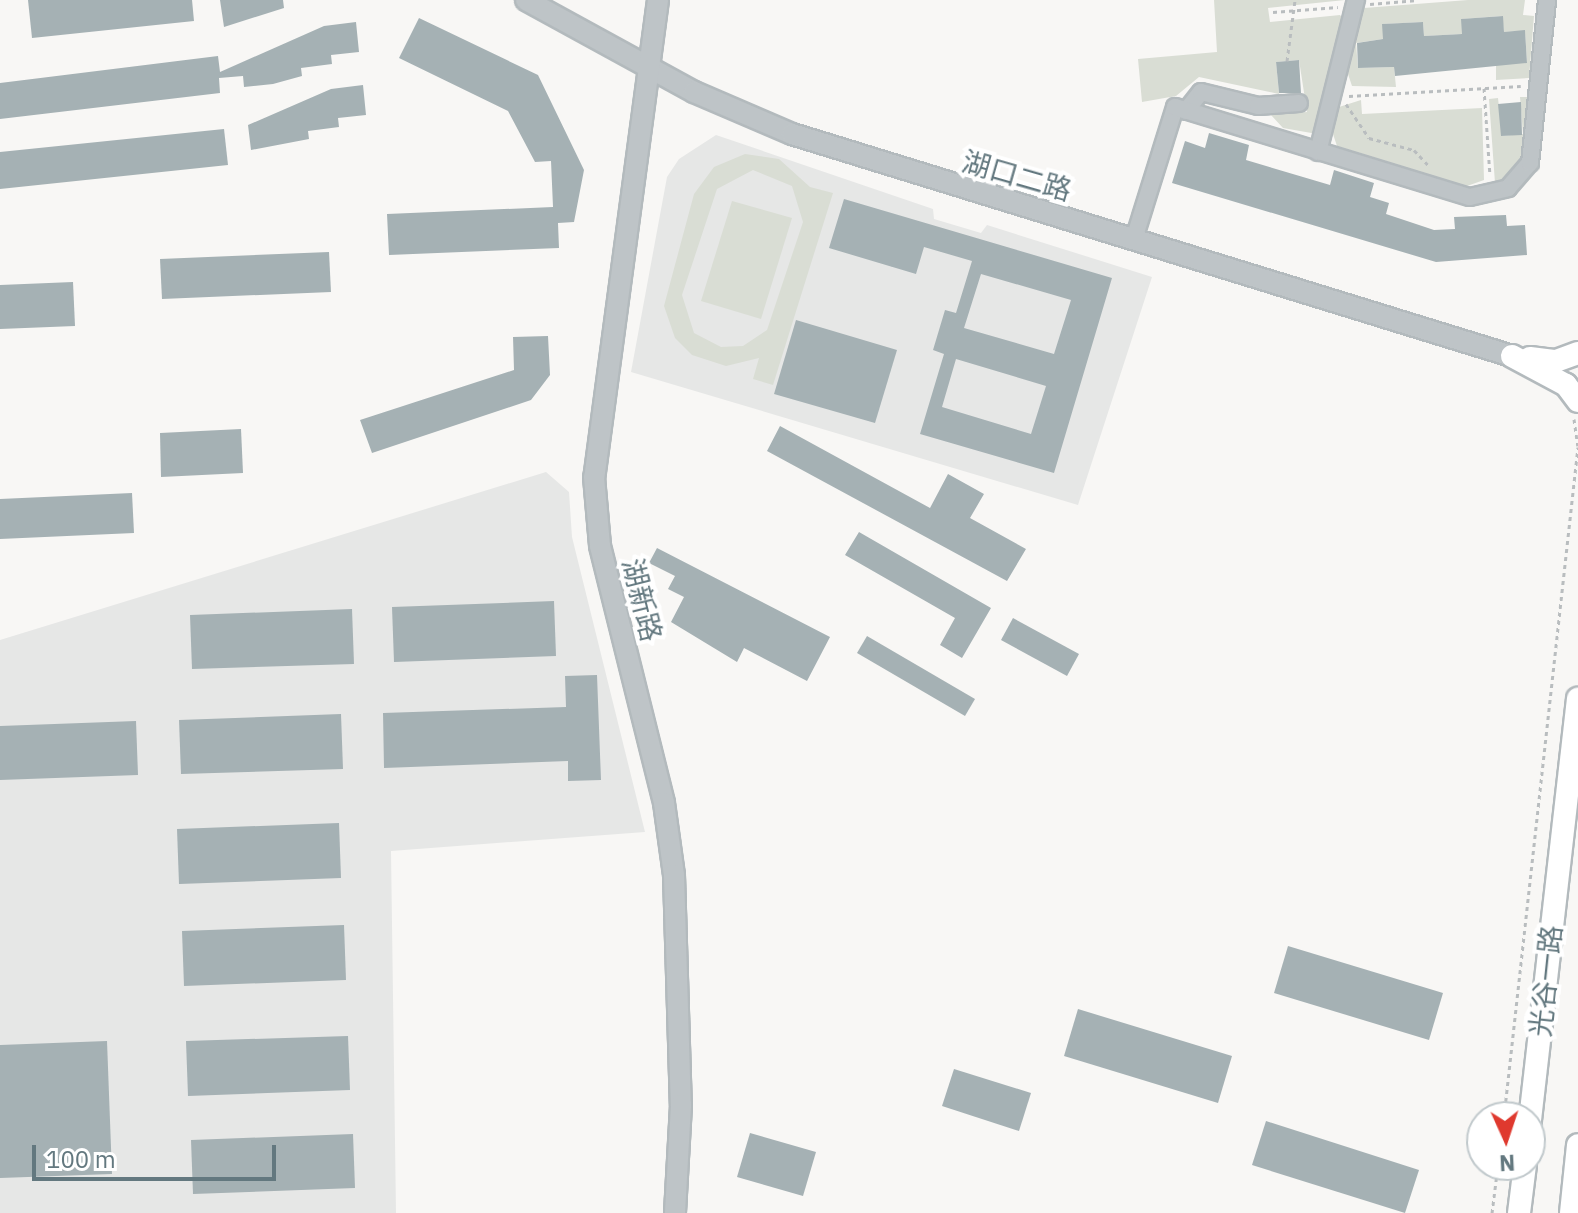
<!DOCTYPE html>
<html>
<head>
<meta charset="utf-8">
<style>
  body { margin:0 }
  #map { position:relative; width:1578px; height:1213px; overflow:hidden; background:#f8f7f5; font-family:"IBM Plex Sans","Noto Sans SC",sans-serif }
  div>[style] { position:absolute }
  .built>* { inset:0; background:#e6e7e6 }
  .green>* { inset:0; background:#d9ddd4 }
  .building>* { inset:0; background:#a5b1b4 }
  .path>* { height:3px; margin-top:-1.5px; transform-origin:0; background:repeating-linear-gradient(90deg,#b9bdbf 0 4px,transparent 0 8px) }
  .roads { filter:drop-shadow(2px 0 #b3babd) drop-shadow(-2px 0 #b3babd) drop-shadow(0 2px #b3babd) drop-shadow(0 -2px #b3babd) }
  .minor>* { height:16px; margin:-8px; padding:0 8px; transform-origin:8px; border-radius:8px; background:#bec4c7 }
  .tertiary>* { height:20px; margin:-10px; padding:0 10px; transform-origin:10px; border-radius:10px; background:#bec4c7 }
  .secondary>* { height:22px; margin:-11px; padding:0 11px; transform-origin:11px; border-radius:11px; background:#fff }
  span { translate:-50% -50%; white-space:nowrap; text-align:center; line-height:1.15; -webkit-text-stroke:8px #fff; paint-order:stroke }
  .street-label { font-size:28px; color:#63787f }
  .north { position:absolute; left:1466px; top:1101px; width:80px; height:80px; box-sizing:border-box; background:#fff; border:2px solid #c1c9cc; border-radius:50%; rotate:177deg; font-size:22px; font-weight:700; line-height:32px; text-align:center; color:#63787f }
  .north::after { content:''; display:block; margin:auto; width:28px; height:36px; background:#df392e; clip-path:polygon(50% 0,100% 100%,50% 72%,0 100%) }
  .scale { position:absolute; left:32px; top:1145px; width:244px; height:36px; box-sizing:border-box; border:4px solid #63787f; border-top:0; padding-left:10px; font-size:24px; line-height:28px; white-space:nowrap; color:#63787f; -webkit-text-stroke:6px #fff; paint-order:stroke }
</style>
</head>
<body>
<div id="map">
  <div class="built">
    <i style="clip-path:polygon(716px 135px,933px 209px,934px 219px,981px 233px,987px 225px,1152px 277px,1078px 505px,631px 372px,667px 177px,679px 159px)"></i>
    <i style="clip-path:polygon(546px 472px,569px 492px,572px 537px,645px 832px,391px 851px,396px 1213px,0 1213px,0 640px)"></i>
  </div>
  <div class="green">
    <i style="clip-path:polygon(1214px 0,1345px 0,1268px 8px,1270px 22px,1340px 15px,1346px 22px,1317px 134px,1283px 128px,1271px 115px,1307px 112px,1299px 60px,1276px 62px,1279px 94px,1199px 77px,1176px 96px,1142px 102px,1138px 59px,1217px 52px)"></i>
    <i style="clip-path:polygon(1468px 0,1525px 0,1523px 15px,1534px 16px,1529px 78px,1496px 80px,1496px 61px,1527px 62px,1525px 31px,1504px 32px,1502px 16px,1462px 19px,1462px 34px,1424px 36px,1423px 22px,1383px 24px,1383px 39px,1356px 43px,1358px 68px,1394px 67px,1396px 87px,1352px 86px,1347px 71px,1364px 8px)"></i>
    <i style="clip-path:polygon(1520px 97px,1529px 97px,1525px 163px,1507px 183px,1495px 183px,1489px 99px,1498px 98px,1502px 136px,1523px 134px)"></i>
    <i style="clip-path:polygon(1361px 100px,1362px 114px,1482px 108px,1484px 180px,1467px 186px,1337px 146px,1331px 128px,1339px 107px)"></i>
    <i style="clip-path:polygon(evenodd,745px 154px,779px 159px,810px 187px,833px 193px,773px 385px,753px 379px,759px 358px,726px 366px,692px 355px,675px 338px,664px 306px,694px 194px,714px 167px,745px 154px,753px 170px,792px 186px,803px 222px,767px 330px,743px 346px,721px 347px,694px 333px,682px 295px,717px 189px,753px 170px)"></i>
    <i style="clip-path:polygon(732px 201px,792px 218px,761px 319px,701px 301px)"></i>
  </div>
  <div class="building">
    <i style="clip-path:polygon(28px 0,192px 0,194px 21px,32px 38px)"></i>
    <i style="clip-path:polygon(220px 0,283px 0,284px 8px,224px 27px)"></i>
    <i style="clip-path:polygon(1503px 16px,1504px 32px,1525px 30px,1527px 63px,1395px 76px,1394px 67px,1358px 68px,1357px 43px,1383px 39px,1382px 24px,1423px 22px,1424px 36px,1462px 34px,1461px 19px)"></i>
    <i style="clip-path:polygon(419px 18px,538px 75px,584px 170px,574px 222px,558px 223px,559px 248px,389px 255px,387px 214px,553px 207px,551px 161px,535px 162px,508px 111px,399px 58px)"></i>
    <i style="clip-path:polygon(356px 22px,359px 52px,331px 55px,332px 64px,301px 68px,302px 76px,273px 84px,244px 87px,243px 76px,219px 78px,220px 93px,0 119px,0 83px,218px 56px,220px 72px,324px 26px)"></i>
    <i style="clip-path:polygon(1299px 60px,1301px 93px,1279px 93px,1276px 62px)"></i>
    <i style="clip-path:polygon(363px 85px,366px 115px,338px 118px,339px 127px,308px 131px,309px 139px,251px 150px,248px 125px,331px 89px)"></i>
    <i style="clip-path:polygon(1521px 102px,1522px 135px,1501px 136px,1498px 104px)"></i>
    <i style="clip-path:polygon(224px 129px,228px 165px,0 189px,0 152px)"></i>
    <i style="clip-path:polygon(1209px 133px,1249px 145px,1246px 160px,1330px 185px,1334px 170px,1374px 183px,1370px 197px,1389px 203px,1386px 214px,1434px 230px,1455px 229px,1454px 217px,1506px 215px,1507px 226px,1525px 225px,1527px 255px,1436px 262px,1172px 183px,1185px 141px,1205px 148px)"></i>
    <i style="clip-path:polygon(evenodd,844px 199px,1112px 278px,1054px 473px,920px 434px,944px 354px,933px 350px,945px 310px,956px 313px,972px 261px,924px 247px,916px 274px,829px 248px,844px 199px,981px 274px,1071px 300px,1054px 354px,964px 328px,981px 274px,844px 199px,956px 359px,1046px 386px,1031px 434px,942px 407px,956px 359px)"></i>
    <i style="clip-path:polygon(329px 252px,331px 292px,162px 299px,160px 259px)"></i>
    <i style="clip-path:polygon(73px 282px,75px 326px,0 329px,0 285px)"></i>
    <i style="clip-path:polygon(796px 320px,897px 350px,875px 423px,774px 394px)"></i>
    <i style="clip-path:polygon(548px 336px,550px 375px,531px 400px,372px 453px,360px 420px,514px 370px,513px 337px)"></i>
    <i style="clip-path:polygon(780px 426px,930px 508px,948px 474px,984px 494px,970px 518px,1026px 549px,1007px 581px,767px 451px)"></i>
    <i style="clip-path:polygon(241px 429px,243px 473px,161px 477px,160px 433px)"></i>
    <i style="clip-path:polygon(132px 493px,134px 533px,0 539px,0 499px)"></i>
    <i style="clip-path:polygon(859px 532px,991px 608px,962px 658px,940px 645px,955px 618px,845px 555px)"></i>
    <i style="clip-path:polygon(657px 548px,830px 637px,807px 681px,744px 648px,737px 662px,671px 622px,684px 597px,668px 589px,675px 576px,649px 563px)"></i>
    <i style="clip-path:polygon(554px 601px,556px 656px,394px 662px,392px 607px)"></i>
    <i style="clip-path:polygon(352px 609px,354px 664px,192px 669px,190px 615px)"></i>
    <i style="clip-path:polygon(1013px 618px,1079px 654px,1067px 676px,1001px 640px)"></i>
    <i style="clip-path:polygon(867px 636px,975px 699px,965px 716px,857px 653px)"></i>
    <i style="clip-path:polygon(597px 675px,601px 780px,568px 781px,568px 761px,384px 768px,383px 713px,566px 707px,565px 676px)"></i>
    <i style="clip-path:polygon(341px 714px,343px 769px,181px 774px,179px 720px)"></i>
    <i style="clip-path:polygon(136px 721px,138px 775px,0 780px,0 726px)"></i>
    <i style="clip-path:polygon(339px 823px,341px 878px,179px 884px,177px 829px)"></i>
    <i style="clip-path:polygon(344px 925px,346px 980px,184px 986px,182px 931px)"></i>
    <i style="clip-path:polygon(1288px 946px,1443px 993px,1429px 1040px,1274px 993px)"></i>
    <i style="clip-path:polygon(1078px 1009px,1232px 1056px,1218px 1103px,1064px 1056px)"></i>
    <i style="clip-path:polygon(348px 1036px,350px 1090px,188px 1096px,186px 1041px)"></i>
    <i style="clip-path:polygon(107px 1041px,112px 1174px,0 1178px,0 1045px)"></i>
    <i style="clip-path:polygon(954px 1069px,1031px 1093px,1019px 1131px,942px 1106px)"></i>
    <i style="clip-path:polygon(1266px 1121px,1419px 1170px,1405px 1213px,1252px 1165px)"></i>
    <i style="clip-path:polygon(750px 1133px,816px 1152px,803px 1196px,737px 1177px)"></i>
    <i style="clip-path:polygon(353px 1134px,355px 1188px,193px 1194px,191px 1140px)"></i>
  </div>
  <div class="path">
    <i style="left:1370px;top:4px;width:48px;rotate:-4.8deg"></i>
    <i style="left:1273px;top:12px;width:65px;rotate:-4.4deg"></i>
    <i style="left:1287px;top:61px;width:62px;rotate:-82.5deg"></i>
    <i style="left:1484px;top:88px;width:87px;rotate:86.1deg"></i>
    <i style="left:1349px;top:96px;width:172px;rotate:-3.3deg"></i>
    <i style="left:1346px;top:104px;width:41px;rotate:55.9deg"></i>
    <i style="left:1369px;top:138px;width:47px;rotate:14.9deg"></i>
    <i style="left:1414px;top:150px;width:22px;rotate:47deg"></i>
    <i style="left:1574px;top:419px;width:27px;rotate:82deg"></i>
    <i style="left:1504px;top:1117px;width:674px;rotate:-83.7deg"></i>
    <i style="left:1492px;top:1213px;width:48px;rotate:-82.9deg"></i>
  </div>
  <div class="roads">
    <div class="minor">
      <i style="left:1186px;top:111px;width:24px;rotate:-52deg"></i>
      <i style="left:1201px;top:92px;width:59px;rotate:13.8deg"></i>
      <i style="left:1258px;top:106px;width:41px;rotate:-4.2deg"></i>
      <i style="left:1318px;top:152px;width:157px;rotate:-76deg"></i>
      <i style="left:1134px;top:239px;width:138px;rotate:-72.7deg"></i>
      <i style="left:1175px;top:107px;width:308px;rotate:17deg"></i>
      <i style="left:1470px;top:197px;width:39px;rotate:-13deg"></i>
      <i style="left:1508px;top:188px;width:33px;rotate:-49deg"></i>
      <i style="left:1530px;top:163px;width:164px;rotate:-84deg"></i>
    </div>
    <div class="tertiary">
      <i style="left:526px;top:0;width:192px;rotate:28.7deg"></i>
      <i style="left:694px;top:92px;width:107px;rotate:23.2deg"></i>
      <i style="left:792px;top:134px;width:753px;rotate:17.14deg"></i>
      <i style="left:658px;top:0;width:481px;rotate:97.6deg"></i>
      <i style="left:594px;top:477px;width:69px;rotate:85deg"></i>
      <i style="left:600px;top:546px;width:265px;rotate:76deg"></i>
      <i style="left:664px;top:803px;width:73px;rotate:82.1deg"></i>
      <i style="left:674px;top:875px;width:230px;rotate:88.3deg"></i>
      <i style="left:681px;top:1105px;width:108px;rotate:93.2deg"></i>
    </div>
    <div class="secondary">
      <i style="left:1512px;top:356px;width:61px;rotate:28.2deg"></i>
      <i style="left:1566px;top:385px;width:20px;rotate:53deg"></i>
      <i style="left:1530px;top:358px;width:26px;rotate:7deg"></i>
      <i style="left:1556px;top:361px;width:23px;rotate:-20deg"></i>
      <i style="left:1530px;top:1120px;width:424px;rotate:-83.5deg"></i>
      <i style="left:1519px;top:1213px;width:48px;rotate:-82.9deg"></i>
      <i style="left:1571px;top:1213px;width:68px;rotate:-84.1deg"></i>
    </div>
  </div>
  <div class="street-label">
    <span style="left:1017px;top:176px;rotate:16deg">湖口二路</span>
    <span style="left:642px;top:600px;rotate:76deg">湖新路</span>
    <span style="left:1546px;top:981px;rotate:-84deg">光谷一路</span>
  </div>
  <div class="north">N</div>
  <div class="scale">100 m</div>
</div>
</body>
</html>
